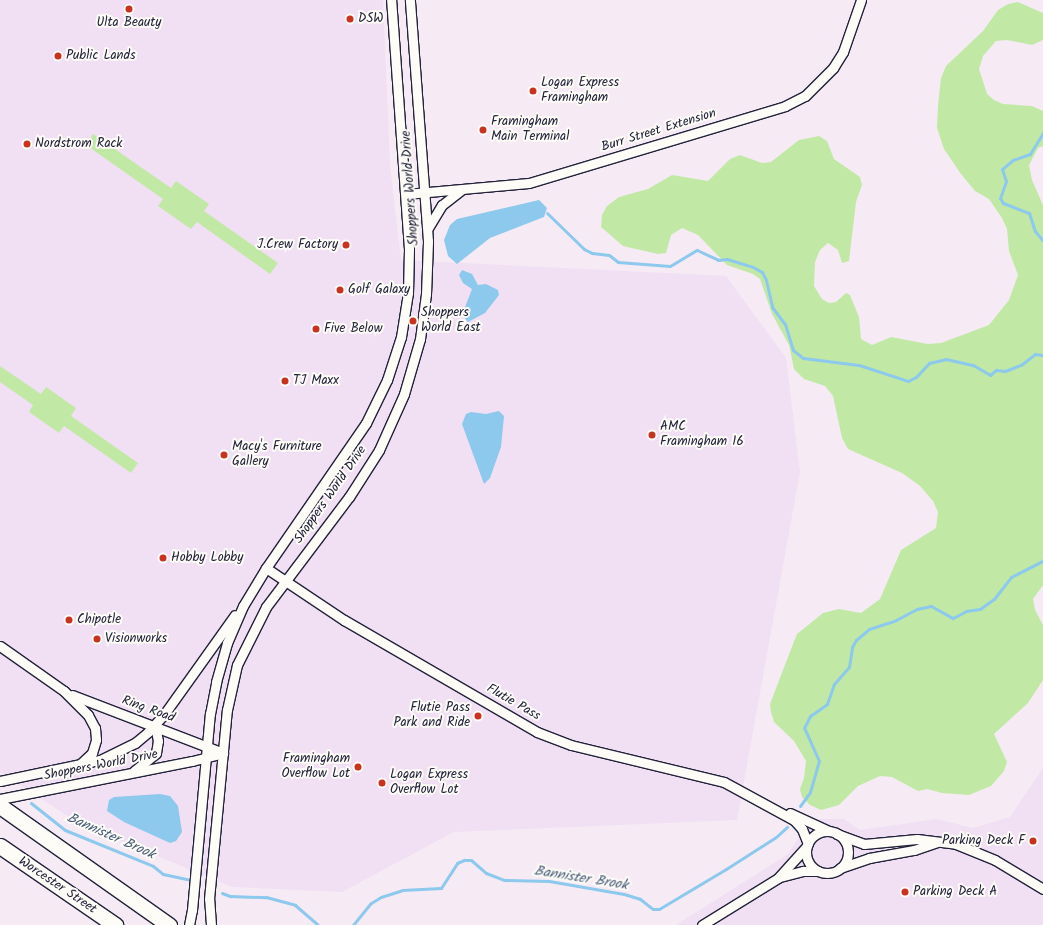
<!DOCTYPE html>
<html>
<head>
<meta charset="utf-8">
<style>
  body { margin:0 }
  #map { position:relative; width:1043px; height:925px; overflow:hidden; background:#f6ebf5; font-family:Kalam,sans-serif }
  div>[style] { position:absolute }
  .built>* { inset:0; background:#f1dff4 }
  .green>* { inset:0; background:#c1e9a5 }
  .water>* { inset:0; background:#8dc8ed }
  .stream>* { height:3px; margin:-1.5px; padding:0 1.5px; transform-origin:1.5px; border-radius:1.5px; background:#8dc8ed }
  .roads { filter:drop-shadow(1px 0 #22223b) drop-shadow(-1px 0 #22223b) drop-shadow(0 1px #22223b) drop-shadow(0 -1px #22223b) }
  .minor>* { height:9px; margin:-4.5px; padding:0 4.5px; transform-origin:4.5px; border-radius:4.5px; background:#fdfcf7 }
  .minor>.ring { margin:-4.5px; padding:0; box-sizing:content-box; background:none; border:9px solid #fdfcf7; border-radius:50% }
  .trunk>* { height:15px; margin:-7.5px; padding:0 7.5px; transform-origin:7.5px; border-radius:7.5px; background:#fdfcf7 }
  .dots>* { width:11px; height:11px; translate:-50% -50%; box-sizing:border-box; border:2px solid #fdfcf7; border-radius:50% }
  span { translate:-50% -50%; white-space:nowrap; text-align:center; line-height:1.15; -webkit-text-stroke:4px #fdfcf7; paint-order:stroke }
  .poi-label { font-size:13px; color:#22223b }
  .left { translate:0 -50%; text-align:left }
  .right { translate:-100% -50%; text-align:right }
  .street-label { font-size:13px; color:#22223b }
  .water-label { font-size:14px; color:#475c79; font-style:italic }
</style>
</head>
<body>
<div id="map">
  <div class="built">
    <i style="clip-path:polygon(0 0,383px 0,390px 165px,401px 260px,726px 276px,786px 358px,800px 472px,737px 820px,454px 832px,342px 892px,232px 887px,80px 824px,0 772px)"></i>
    <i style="clip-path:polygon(1043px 768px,1043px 925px,676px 925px,788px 854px,811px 819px,844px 819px,860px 830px,937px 819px,973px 828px,1010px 817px)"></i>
  </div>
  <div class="green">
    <i style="clip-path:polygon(1018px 2px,1043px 13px,1043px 40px,1032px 45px,1007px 40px,996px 41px,983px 56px,979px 69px,987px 94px,994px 100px,1003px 104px,1032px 106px,1043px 111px,1043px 146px,1038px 148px,1029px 165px,1032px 180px,1043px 205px,1043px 585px,1033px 599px,1035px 610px,1043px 625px,1043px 680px,1028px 703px,994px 734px,1007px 762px,1004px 771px,991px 786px,969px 795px,942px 793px,927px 789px,918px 791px,892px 777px,880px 776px,858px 786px,839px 805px,821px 810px,810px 805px,802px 797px,800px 789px,804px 778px,806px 761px,794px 741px,774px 722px,771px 712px,770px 704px,793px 644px,797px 634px,823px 613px,839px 609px,861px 613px,880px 599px,901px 550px,936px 528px,938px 512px,933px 501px,920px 486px,902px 473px,848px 449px,842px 438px,833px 396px,825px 386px,804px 379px,794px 369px,789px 345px,772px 314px,760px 279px,753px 274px,727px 265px,698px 235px,682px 228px,671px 235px,666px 253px,658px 254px,623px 246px,601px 227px,602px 215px,607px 206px,619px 197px,648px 189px,672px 175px,708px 181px,730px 159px,740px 155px,762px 163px,771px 162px,799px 140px,819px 136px,827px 141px,834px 159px,860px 177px,862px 185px,856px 202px,849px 261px,842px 263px,838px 250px,828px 243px,820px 250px,815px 262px,814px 286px,822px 299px,829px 303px,836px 302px,846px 293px,850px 295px,859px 317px,861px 339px,872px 345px,891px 337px,928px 344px,941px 343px,989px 325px,1009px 300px,1018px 275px,1009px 251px,1007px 229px,1002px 218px,989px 199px,975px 191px,961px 174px,944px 149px,937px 128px,938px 105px,941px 78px,946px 66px,983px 31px,998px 10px,1008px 4px)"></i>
    <i style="clip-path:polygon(93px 134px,171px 188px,176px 181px,209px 204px,204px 211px,278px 263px,270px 274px,197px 222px,191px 229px,158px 206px,163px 199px,86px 145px)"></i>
    <i style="clip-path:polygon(0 366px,41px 394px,46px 387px,76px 408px,71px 416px,138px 463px,131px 473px,64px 426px,59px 433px,29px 412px,33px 405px,0 382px)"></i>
  </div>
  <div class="water">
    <i style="clip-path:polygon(539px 200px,547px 208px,544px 217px,490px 238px,457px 264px,448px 256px,444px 240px,450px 225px,457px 219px)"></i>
    <i style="clip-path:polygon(462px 270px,472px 274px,478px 285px,486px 284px,498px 290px,499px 295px,485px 313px,468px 322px,462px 315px,472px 289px,463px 283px,459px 275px)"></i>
    <i style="clip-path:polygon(499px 411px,504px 416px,501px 447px,490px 478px,484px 484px,462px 424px,466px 414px,471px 412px,486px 414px)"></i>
    <i style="clip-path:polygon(160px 794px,170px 796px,178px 806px,182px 832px,176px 841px,170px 843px,124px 822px,107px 811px,109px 800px,114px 797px)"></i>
  </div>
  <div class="stream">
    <i style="left:1043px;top:133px;width:25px;rotate:122deg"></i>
    <i style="left:1030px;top:154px;width:18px;rotate:161deg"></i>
    <i style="left:1013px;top:160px;width:14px;rotate:141deg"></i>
    <i style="left:1002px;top:169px;width:13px;rotate:72deg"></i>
    <i style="left:1006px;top:181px;width:18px;rotate:109deg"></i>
    <i style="left:1000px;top:198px;width:6px;rotate:59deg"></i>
    <i style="left:1003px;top:203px;width:28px;rotate:21deg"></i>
    <i style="left:1029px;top:213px;width:19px;rotate:72deg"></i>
    <i style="left:1035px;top:231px;width:13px;rotate:51deg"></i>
    <i style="left:547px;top:213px;width:52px;rotate:44.2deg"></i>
    <i style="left:584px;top:249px;width:9px;rotate:27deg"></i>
    <i style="left:592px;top:253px;width:17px;rotate:7deg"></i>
    <i style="left:609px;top:255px;width:11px;rotate:38deg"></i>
    <i style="left:618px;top:262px;width:52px;rotate:4.4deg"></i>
    <i style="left:670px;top:266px;width:31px;rotate:-31deg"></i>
    <i style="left:697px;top:250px;width:23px;rotate:25deg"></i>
    <i style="left:718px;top:260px;width:9px;rotate:-6deg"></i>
    <i style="left:727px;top:259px;width:27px;rotate:17deg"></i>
    <i style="left:753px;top:267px;width:10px;rotate:29deg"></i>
    <i style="left:762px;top:272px;width:9px;rotate:63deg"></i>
    <i style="left:766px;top:280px;width:28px;rotate:77deg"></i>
    <i style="left:772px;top:307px;width:21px;rotate:53deg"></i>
    <i style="left:785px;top:324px;width:27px;rotate:73deg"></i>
    <i style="left:793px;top:350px;width:13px;rotate:39deg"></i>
    <i style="left:803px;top:358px;width:56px;rotate:7.1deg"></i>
    <i style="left:859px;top:365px;width:52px;rotate:18.1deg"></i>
    <i style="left:908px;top:381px;width:9px;rotate:-27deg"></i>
    <i style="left:916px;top:377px;width:19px;rotate:-47deg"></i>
    <i style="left:929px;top:363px;width:17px;rotate:-13deg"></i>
    <i style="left:946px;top:359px;width:28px;rotate:13deg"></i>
    <i style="left:973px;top:365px;width:20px;rotate:30deg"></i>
    <i style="left:990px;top:375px;width:8px;rotate:-40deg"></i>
    <i style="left:996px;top:370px;width:9px;rotate:6deg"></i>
    <i style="left:1005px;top:371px;width:17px;rotate:-21deg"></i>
    <i style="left:1021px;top:365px;width:18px;rotate:-38deg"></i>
    <i style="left:1035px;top:354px;width:8px;rotate:7deg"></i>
    <i style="left:31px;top:803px;width:43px;rotate:38.5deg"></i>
    <i style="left:65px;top:830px;width:95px;rotate:22.2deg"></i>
    <i style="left:153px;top:866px;width:13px;rotate:39deg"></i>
    <i style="left:163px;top:874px;width:25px;rotate:12deg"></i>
    <i style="left:800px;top:806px;width:17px;rotate:-54deg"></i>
    <i style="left:810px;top:792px;width:32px;rotate:-74deg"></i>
    <i style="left:819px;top:761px;width:36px;rotate:-114deg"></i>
    <i style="left:804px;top:728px;width:13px;rotate:-63deg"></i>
    <i style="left:810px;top:716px;width:21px;rotate:-35deg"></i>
    <i style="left:827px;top:704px;width:21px;rotate:-71deg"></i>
    <i style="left:834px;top:684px;width:23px;rotate:-49deg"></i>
    <i style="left:849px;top:667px;width:20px;rotate:-81deg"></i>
    <i style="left:852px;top:647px;width:8px;rotate:-60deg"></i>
    <i style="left:856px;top:640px;width:17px;rotate:-40deg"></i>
    <i style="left:869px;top:629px;width:28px;rotate:-18deg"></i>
    <i style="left:896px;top:620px;width:24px;rotate:-28deg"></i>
    <i style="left:917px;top:609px;width:14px;rotate:-12deg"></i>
    <i style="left:931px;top:606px;width:25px;rotate:29deg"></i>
    <i style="left:953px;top:618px;width:15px;rotate:-28deg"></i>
    <i style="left:966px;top:611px;width:14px;rotate:-8deg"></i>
    <i style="left:980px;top:609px;width:17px;rotate:-36deg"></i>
    <i style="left:994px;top:599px;width:28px;rotate:-52deg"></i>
    <i style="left:1011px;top:577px;width:36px;rotate:-27deg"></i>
    <i style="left:222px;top:893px;width:9px;rotate:21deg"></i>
    <i style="left:230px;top:896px;width:36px;rotate:2deg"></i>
    <i style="left:266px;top:897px;width:30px;rotate:15deg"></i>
    <i style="left:295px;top:905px;width:30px;rotate:41deg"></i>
    <i style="left:353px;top:925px;width:28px;rotate:-51deg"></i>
    <i style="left:371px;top:903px;width:12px;rotate:-31deg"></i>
    <i style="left:381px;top:897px;width:22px;rotate:-18deg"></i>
    <i style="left:402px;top:890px;width:39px;rotate:-3deg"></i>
    <i style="left:441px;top:888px;width:30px;rotate:-57deg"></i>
    <i style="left:457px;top:863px;width:8px;rotate:-23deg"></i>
    <i style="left:464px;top:860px;width:7px"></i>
    <i style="left:471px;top:860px;width:20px;rotate:41deg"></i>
    <i style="left:486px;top:873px;width:19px;rotate:21deg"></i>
    <i style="left:504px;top:880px;width:45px;rotate:1.3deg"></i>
    <i style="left:549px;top:881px;width:76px;rotate:9.8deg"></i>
    <i style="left:624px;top:894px;width:17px;rotate:17deg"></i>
    <i style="left:640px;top:899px;width:16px;rotate:38deg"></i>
    <i style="left:653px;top:909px;width:6px"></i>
    <i style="left:659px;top:909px;width:78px;rotate:-30.8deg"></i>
    <i style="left:726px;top:869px;width:59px;rotate:-32.6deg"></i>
    <i style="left:776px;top:837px;width:15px;rotate:-42deg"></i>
  </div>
  <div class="roads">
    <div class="minor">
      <i style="left:406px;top:194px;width:123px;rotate:-5.1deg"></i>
      <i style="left:529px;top:183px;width:267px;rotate:-16.7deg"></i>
      <i style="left:785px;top:106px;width:22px;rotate:-27deg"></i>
      <i style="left:805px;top:96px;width:40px;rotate:-45deg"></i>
      <i style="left:833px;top:68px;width:19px;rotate:-58deg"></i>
      <i style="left:843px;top:52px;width:55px;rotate:-70.9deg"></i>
      <i style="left:428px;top:228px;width:27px;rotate:-59deg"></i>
      <i style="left:442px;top:205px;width:24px;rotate:-38deg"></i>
      <i style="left:266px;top:568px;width:94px;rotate:33.7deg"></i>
      <i style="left:344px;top:620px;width:223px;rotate:30.1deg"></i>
      <i style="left:537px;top:732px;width:36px;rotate:21deg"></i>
      <i style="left:571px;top:745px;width:157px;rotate:13.6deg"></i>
      <i style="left:724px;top:782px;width:80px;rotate:28.5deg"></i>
      <i style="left:794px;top:820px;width:12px;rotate:48deg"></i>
      <i style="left:802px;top:829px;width:16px;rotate:68deg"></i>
      <i style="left:0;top:646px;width:78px;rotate:35.1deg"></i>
      <i style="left:64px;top:691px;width:34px;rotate:45deg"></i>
      <i style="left:88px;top:715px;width:15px;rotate:62deg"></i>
      <i style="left:95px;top:728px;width:12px;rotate:85deg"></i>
      <i style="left:96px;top:740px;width:14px;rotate:107deg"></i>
      <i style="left:92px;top:753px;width:18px;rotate:137deg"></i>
      <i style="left:72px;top:695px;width:162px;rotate:21deg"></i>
      <i style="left:134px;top:771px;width:28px;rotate:-39deg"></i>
      <i style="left:156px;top:753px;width:12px;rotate:-81deg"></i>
      <i style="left:158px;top:741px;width:16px;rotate:-101deg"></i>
      <i style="left:0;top:781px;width:102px;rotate:-11.9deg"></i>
      <i style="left:100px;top:760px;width:39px;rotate:-26deg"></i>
      <i style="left:135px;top:743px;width:17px;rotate:-40deg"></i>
      <i style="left:148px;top:732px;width:25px;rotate:-48deg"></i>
      <i style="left:165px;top:713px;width:120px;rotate:-54.5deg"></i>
      <i style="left:0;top:799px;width:196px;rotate:-11.2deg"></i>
      <i style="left:192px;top:761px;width:32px;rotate:-14deg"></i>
      <i style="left:790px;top:813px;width:43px;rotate:24.8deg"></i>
      <i class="ring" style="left:806px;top:831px;width:33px;height:33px"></i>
      <i style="left:837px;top:834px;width:29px;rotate:20deg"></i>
      <i style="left:864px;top:844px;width:53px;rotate:-5.4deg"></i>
      <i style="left:917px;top:839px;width:39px;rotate:7deg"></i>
      <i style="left:956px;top:844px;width:42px;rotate:22.3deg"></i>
      <i style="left:995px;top:860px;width:56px;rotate:31.1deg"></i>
      <i style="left:840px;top:868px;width:31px;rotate:-19deg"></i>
      <i style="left:869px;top:858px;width:46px;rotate:-10.1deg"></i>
      <i style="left:914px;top:850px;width:24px;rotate:-19deg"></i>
      <i style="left:780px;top:877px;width:24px;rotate:-15deg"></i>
      <i style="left:803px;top:871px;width:15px"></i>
      <i style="left:189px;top:925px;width:15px;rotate:-79deg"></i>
      <i style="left:192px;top:910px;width:197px;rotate:-84.8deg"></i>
      <i style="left:210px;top:714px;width:33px;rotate:-79deg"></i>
      <i style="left:216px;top:682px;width:41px;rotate:-74.2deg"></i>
      <i style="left:227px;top:643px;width:40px;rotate:-66.6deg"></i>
      <i style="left:243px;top:606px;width:44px;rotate:-58.8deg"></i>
      <i style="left:266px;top:568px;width:176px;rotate:-55.4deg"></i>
      <i style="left:366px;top:423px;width:48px;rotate:-64deg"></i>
      <i style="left:387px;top:380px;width:45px;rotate:-72deg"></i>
      <i style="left:401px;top:337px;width:45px;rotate:-81deg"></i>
      <i style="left:408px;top:293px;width:44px;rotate:-88.7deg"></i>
      <i style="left:409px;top:249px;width:250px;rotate:-94.1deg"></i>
      <i style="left:211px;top:925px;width:26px;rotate:-94deg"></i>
      <i style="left:209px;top:899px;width:190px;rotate:-84.6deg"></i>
      <i style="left:227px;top:710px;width:46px;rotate:-77.5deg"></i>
      <i style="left:237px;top:665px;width:65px;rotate:-63.4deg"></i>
      <i style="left:266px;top:607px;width:138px;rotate:-53deg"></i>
      <i style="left:349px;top:497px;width:56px;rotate:-57.4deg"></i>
      <i style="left:379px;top:450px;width:61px;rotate:-65.9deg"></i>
      <i style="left:404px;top:394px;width:57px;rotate:-73.8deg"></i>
      <i style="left:420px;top:339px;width:45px;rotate:-82.4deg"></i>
      <i style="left:426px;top:294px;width:53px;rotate:-87.8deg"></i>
      <i style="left:428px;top:241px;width:242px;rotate:-94.3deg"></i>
      <i style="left:702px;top:925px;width:89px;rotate:-31.7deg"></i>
      <i style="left:778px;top:878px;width:43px;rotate:-47.8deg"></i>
    </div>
    <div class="trunk">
      <i style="left:0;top:806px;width:207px;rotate:35.2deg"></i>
      <i style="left:0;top:846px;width:140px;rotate:34.5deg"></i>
    </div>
  </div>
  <div class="dots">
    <i style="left:129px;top:9px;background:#c8321e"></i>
    <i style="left:350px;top:19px;background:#c8321e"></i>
    <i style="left:58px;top:56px;background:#c8321e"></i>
    <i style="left:533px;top:91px;background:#c8321e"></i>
    <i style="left:483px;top:130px;background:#c8321e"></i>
    <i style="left:27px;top:144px;background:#c8321e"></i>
    <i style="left:346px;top:245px;background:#c8321e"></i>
    <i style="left:340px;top:290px;background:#c8321e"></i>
    <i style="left:413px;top:321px;background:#c8321e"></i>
    <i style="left:316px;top:329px;background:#c8321e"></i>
    <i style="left:285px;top:381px;background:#c8321e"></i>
    <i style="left:652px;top:435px;background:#c8321e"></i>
    <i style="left:224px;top:455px;background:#c8321e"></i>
    <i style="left:163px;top:558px;background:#c8321e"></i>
    <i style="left:69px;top:620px;background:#c8321e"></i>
    <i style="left:97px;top:639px;background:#c8321e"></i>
    <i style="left:478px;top:716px;background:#c8321e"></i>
    <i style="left:358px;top:767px;background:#c8321e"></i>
    <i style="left:382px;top:783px;background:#c8321e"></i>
    <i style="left:1033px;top:841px;background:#c8321e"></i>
    <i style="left:905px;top:892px;background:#c8321e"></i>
  </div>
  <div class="poi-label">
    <span class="left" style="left:358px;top:19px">DSW</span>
    <span style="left:129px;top:23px">Ulta Beauty</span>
    <span class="left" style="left:66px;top:56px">Public Lands</span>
    <span class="left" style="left:541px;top:91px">Logan Express<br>Framingham</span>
    <span class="left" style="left:491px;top:130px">Framingham<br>Main Terminal</span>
    <span class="left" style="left:35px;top:144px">Nordstrom Rack</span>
    <span class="right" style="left:338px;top:245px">J.Crew Factory</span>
    <span class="left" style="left:348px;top:290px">Golf Galaxy</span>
    <span class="left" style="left:421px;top:321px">Shoppers<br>World East</span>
    <span class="left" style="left:324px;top:329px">Five Below</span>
    <span class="left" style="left:293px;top:381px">TJ Maxx</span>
    <span class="left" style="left:660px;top:435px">AMC<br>Framingham 16</span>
    <span class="left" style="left:232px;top:455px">Macy's Furniture<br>Gallery</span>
    <span class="left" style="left:171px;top:558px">Hobby Lobby</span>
    <span class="left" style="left:77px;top:620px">Chipotle</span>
    <span class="left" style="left:105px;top:639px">Visionworks</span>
    <span class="right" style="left:470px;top:716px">Flutie Pass<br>Park and Ride</span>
    <span class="right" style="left:350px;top:767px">Framingham<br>Overflow Lot</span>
    <span class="left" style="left:390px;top:783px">Logan Express<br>Overflow Lot</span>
    <span class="right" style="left:1025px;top:841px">Parking Deck F</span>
    <span class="left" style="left:913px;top:892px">Parking Deck A</span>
  </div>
  <div class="street-label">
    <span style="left:659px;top:131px;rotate:-17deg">Burr Street Extension</span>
    <span style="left:411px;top:188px;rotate:-94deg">Shoppers World Drive</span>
    <span style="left:331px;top:495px;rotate:-55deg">Shoppers World Drive</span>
    <span style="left:513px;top:703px;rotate:30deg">Flutie Pass</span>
    <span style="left:148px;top:710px;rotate:20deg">Ring Road</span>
    <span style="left:101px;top:766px;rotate:-11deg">Shoppers World Drive</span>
    <span style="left:57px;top:886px;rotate:34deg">Worcester Street</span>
  </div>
  <div class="water-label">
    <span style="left:111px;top:836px;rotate:24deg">Bannister Brook</span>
    <span style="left:581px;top:878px;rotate:9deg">Bannister Brook</span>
  </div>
</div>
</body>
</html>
